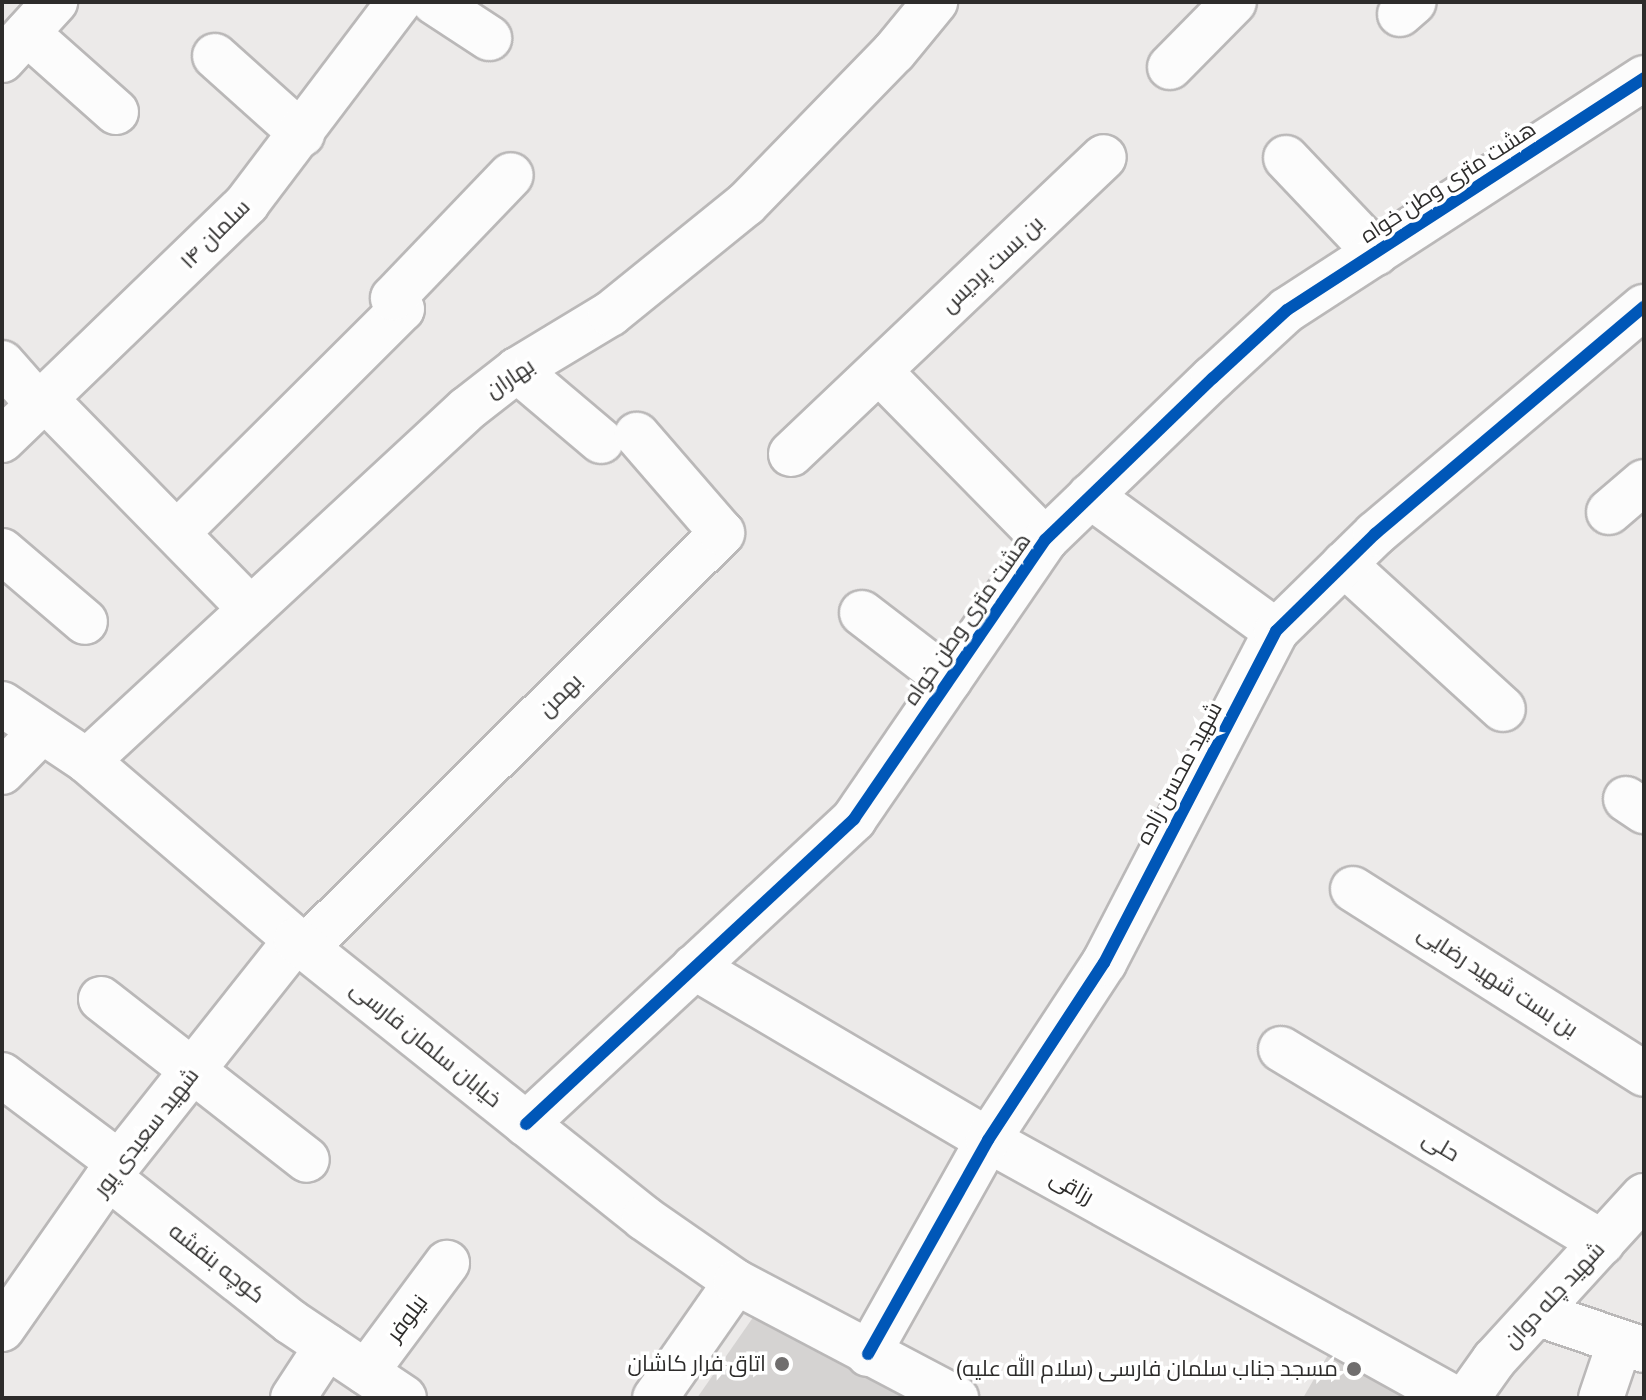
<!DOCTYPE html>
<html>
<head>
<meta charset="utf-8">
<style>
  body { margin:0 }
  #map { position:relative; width:1646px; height:1400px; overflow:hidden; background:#eceae9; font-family:"Archivo Narrow",Cairo,sans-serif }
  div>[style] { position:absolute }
  .building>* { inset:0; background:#d5d3d2 }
  .roads { filter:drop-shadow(2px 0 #bab8b8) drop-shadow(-2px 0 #bab8b8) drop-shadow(0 2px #bab8b8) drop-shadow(0 -2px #bab8b8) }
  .minor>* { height:44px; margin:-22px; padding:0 22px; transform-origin:22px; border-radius:22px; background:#fcfcfc }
  .major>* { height:44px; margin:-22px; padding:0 22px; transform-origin:22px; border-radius:22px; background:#fcfcfc }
  .cycleway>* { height:12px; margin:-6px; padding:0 6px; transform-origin:6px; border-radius:6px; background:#0057b8 }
  .dots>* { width:22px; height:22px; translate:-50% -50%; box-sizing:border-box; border:4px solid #fff; border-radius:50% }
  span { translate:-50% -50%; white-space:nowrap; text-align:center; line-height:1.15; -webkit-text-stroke:7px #fff; paint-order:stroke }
  .street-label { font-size:22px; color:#2d2c2b }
  .poi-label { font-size:22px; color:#2d2c2b }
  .right { translate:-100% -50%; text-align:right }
  .frame { position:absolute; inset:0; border:4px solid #2d2c2b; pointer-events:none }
</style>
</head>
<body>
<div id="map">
  <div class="building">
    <i style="clip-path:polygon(754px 1316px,905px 1398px,697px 1398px)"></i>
    <i style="clip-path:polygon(1336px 1341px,1440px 1398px,1303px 1398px)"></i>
  </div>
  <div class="roads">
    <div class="minor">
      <i style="left:434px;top:2px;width:66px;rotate:33.2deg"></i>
      <i style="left:1400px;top:14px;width:18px;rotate:-41deg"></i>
      <i style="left:27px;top:33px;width:119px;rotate:41.6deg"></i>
      <i style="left:215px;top:56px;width:117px;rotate:41.9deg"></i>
      <i style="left:2px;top:60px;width:79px;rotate:-47.6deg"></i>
      <i style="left:1170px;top:67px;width:91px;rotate:-45.4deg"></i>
      <i style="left:1286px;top:158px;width:131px;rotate:46.5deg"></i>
      <i style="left:2px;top:363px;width:56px;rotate:48.6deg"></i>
      <i style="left:517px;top:370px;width:110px;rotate:40.2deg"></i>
      <i style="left:879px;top:371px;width:237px;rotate:45.5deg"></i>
      <i style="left:45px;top:399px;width:294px;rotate:45.6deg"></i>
      <i style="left:2px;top:440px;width:341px;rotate:-44deg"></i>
      <i style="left:247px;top:203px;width:252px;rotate:-52.9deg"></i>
      <i style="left:791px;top:454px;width:431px;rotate:-43.5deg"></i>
      <i style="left:1090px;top:496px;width:230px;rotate:36deg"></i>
      <i style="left:1609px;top:512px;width:46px;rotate:-40.6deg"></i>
      <i style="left:177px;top:533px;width:317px;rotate:-44.9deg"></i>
      <i style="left:402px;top:309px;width:14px;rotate:-129deg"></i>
      <i style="left:393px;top:298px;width:170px;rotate:-46.2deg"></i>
      <i style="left:2px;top:551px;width:109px;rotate:40.5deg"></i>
      <i style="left:1344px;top:564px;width:215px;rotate:42.4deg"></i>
      <i style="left:862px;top:613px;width:110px;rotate:37.6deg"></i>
      <i style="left:87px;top:761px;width:518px;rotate:-42.81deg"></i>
      <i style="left:467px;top:409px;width:63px;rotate:-38deg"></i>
      <i style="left:517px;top:370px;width:109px;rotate:-31.1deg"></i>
      <i style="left:610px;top:314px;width:175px;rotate:-39deg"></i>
      <i style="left:746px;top:204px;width:212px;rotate:-45.8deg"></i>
      <i style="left:894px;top:52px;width:65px;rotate:-50.6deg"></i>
      <i style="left:2px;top:772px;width:57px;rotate:-45.7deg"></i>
      <i style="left:1626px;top:799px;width:22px;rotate:34deg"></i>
      <i style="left:1353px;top:889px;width:345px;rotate:32.4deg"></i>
      <i style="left:306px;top:947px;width:587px;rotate:-44.86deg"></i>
      <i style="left:722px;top:533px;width:130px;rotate:-130.9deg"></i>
      <i style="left:694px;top:967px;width:341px;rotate:30.5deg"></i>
      <i style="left:988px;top:1140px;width:533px;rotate:28.97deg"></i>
      <i style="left:101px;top:999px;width:261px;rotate:38deg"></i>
      <i style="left:1281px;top:1049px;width:375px;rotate:31.1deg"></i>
      <i style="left:2px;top:1075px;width:146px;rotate:36.9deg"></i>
      <i style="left:526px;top:1124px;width:448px;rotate:-42.9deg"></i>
      <i style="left:854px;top:819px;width:338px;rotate:-55.6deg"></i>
      <i style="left:1045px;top:540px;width:233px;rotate:-44deg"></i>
      <i style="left:1213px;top:378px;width:100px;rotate:-42.6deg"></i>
      <i style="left:1287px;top:310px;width:426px;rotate:-33deg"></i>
      <i style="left:108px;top:1177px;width:233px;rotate:38.4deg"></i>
      <i style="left:291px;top:1322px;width:136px;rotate:33.9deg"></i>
      <i style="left:1539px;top:1314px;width:111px;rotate:18.9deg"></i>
      <i style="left:2px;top:1329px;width:185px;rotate:-55.1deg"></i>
      <i style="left:108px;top:1177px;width:303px;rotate:-51.6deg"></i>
      <i style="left:868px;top:1354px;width:245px;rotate:-60.7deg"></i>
      <i style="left:988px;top:1140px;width:212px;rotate:-56.8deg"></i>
      <i style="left:1104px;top:963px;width:374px;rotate:-62.6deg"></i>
      <i style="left:1276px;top:631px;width:139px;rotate:-44.4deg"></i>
      <i style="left:1375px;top:534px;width:352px;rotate:-40.2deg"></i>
      <i style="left:366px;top:1372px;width:136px;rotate:-53.4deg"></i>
      <i style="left:293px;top:1398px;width:62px;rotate:-56.8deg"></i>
      <i style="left:655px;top:1398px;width:141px;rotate:-55.1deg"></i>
      <i style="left:1467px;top:1398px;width:47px;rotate:-54.6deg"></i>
      <i style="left:1494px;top:1360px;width:222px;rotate:-47.6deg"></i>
      <i style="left:1601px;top:1398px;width:59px;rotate:-71.3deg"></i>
    </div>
    <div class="major">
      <i style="left:2px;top:704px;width:102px;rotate:33.8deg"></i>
      <i style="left:87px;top:761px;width:275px;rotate:40.6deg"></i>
      <i style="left:296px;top:940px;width:445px;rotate:38.6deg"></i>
      <i style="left:644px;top:1218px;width:112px;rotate:34.8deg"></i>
      <i style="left:736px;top:1282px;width:249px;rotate:27.8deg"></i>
    </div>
  </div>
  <div class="cycleway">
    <i style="left:526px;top:1124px;width:448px;rotate:-42.9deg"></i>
    <i style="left:854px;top:819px;width:338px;rotate:-55.6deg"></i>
    <i style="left:1045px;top:540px;width:233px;rotate:-44deg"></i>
    <i style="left:1213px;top:378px;width:100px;rotate:-42.6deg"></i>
    <i style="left:1287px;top:310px;width:426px;rotate:-33deg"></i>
    <i style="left:868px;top:1354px;width:245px;rotate:-60.7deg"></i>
    <i style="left:988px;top:1140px;width:212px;rotate:-56.8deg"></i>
    <i style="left:1104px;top:963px;width:374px;rotate:-62.6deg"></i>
    <i style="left:1276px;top:631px;width:139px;rotate:-44.4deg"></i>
    <i style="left:1375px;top:534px;width:352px;rotate:-40.2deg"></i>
  </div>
  <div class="dots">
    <i style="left:782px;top:1364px;background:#706e6e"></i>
    <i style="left:1354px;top:1369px;background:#706e6e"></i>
  </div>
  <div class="street-label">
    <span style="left:1448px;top:182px;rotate:-33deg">هشت متری وطن خواه</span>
    <span style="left:215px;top:234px;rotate:-45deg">سلمان ۱۴</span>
    <span style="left:992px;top:264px;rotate:-43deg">بن بست پردیس</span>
    <span style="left:510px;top:378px;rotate:-34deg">بهاران</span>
    <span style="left:967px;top:619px;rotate:-55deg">هشت متری وطن خواه</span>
    <span style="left:560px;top:695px;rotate:-45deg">بهمن</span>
    <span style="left:1179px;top:773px;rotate:-62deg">شهید محسن زاده</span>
    <span style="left:1498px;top:981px;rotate:33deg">بن بست شهید رضایی</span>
    <span style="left:426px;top:1044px;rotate:39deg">خیابان سلمان فارسی</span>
    <span style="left:146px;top:1132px;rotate:-52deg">شهید سعیدی پور</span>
    <span style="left:1441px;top:1146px;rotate:31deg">حلی</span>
    <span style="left:1072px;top:1187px;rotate:29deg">رزاقی</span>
    <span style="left:217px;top:1263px;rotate:38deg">کوچه بنفشه</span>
    <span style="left:1554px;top:1295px;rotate:-47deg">شهید چله دوان</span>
    <span style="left:407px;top:1318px;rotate:-53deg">نیلوفر</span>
  </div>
  <div class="poi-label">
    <span class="right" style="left:766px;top:1364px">اتاق فرار کاشان</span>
    <span class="right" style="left:1338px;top:1369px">مسجد جناب سلمان فارسی (سلام الله علیه)</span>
  </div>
  <div class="frame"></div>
</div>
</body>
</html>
